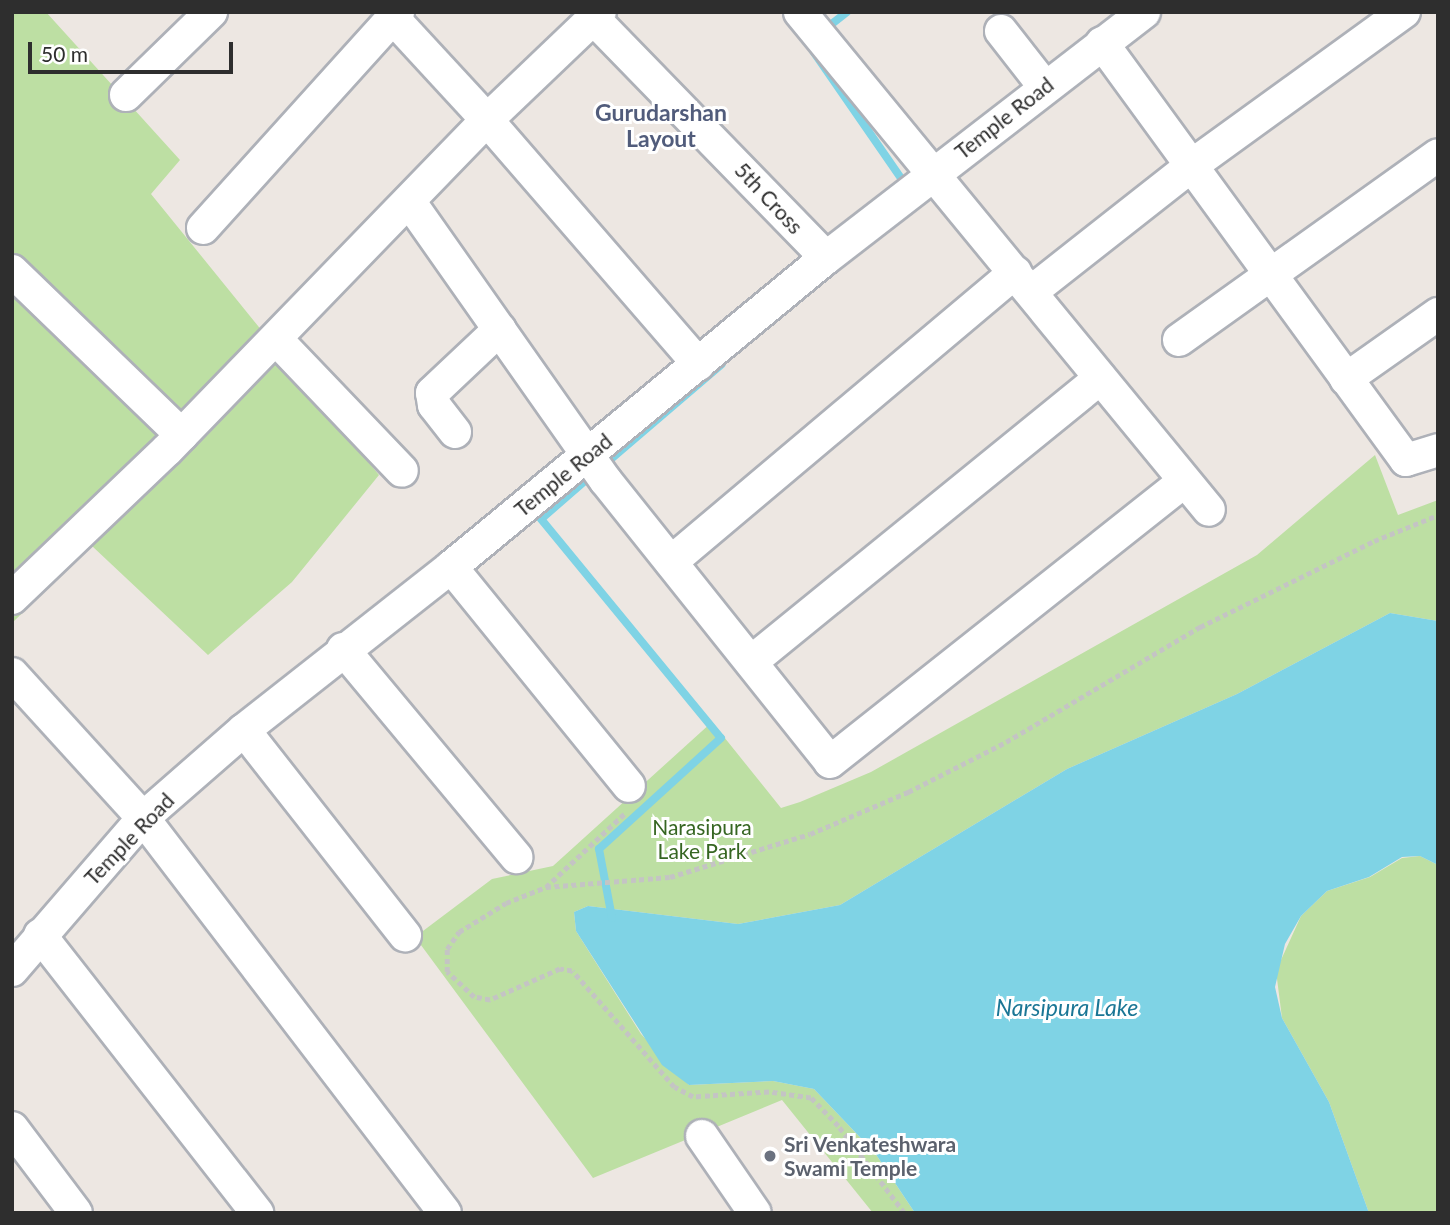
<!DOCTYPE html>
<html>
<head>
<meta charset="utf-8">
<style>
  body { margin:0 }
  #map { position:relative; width:1450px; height:1225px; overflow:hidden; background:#ede7e2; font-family:Lato,sans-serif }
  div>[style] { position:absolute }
  .green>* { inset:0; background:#bddfa3 }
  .water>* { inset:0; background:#7fd3e5 }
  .stream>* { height:8px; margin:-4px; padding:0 4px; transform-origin:4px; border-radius:4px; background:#7fd3e5 }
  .path>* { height:4.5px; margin-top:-2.25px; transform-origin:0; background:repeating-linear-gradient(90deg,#c4c4c4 0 5px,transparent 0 8.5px) }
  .roads { filter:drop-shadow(2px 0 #aeb1b8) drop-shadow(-2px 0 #aeb1b8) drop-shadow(0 2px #aeb1b8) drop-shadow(0 -2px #aeb1b8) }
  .minor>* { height:32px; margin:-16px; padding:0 16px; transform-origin:16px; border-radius:16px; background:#fff }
  .dots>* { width:19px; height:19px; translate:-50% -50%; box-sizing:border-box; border:4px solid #fff; border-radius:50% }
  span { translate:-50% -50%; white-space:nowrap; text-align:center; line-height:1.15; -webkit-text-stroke:6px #fff; paint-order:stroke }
  .street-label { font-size:21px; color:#2e2e2e }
  .park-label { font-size:21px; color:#366622 }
  .worship-label { font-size:21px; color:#5b616d; font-weight:700 }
  .left { translate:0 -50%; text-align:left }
  .neighbourhood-label { font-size:23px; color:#515c7b; font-weight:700 }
  .water-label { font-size:23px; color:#1a7695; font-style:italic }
  .frame { position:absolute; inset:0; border:14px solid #2e2e2e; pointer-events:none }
  .scale { position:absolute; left:28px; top:42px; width:205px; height:32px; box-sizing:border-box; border:4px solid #2e2e2e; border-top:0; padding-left:9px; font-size:21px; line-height:24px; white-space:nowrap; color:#2e2e2e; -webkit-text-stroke:5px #fff; paint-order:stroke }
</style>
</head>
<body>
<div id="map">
  <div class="green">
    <i style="clip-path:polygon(12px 12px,46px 12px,180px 160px,151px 194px,379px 475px,292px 582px,208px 655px,92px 546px,12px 623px)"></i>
    <i style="clip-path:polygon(1375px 455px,1398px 515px,1438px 500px,1438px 621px,1390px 613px,1237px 694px,1067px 769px,840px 905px,738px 924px,588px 906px,574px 912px,576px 931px,641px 1034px,689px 1085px,773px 1081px,814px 1089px,875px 1153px,915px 1213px,873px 1213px,782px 1100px,593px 1178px,415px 937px,492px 879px,553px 866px,712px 722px,781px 808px,800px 802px,871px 772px,1257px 555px)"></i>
    <i style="clip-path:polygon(1420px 856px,1438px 865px,1438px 1213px,1369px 1213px,1329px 1102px,1282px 1018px,1276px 971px,1301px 916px,1327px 891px,1370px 877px,1402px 858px)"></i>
  </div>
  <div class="water">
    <i style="clip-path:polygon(1390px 613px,1438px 621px,1438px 865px,1420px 856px,1402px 857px,1369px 877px,1327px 891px,1301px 916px,1285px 944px,1275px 987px,1282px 1018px,1329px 1102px,1369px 1213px,915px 1213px,875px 1153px,814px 1089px,773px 1081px,689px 1085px,662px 1065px,576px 931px,574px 912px,588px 906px,738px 924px,840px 905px,1067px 769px,1237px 694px)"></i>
  </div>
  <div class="stream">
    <i style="left:824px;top:30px;width:29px;rotate:-38deg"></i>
    <i style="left:813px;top:51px;width:165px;rotate:55.3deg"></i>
    <i style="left:604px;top:465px;width:155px;rotate:-40.6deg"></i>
    <i style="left:594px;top:473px;width:70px;rotate:139deg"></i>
    <i style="left:541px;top:519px;width:283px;rotate:50.6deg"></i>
    <i style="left:721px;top:738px;width:165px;rotate:137.7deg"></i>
    <i style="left:599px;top:849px;width:70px;rotate:79.3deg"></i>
  </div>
  <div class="path">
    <i style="left:546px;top:887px;width:107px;rotate:-43.1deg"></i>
    <i style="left:904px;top:1213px;width:109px;rotate:-127.2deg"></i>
    <i style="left:838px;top:1126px;width:39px;rotate:-134deg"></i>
    <i style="left:811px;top:1098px;width:42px;rotate:-171.9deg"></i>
    <i style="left:769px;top:1092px;width:76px;rotate:176.2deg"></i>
    <i style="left:693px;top:1097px;width:21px;rotate:-152deg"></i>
    <i style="left:674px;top:1087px;width:154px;rotate:-131.3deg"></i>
    <i style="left:572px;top:971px;width:12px;rotate:-171deg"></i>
    <i style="left:560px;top:969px;width:77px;rotate:156.1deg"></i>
    <i style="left:490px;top:1000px;width:16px;rotate:-169deg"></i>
    <i style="left:474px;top:997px;width:37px;rotate:-137deg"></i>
    <i style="left:447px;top:972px;width:23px;rotate:-90deg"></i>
    <i style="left:447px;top:949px;width:21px;rotate:-55deg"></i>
    <i style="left:459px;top:932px;width:55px;rotate:-31.7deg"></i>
    <i style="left:506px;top:903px;width:43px;rotate:-21.8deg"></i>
    <i style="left:546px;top:887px;width:124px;rotate:-4.6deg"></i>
    <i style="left:670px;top:877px;width:146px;rotate:-17.1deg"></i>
    <i style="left:810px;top:834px;width:107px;rotate:-23.2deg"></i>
    <i style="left:908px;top:792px;width:110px;rotate:-27deg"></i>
    <i style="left:1006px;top:742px;width:226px;rotate:-30.7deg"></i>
    <i style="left:1200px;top:627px;width:194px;rotate:-26.3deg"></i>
    <i style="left:1374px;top:541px;width:69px;rotate:-22.1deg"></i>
  </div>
  <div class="roads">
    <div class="minor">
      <i style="left:800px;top:12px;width:644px;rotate:50.6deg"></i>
      <i style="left:392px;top:17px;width:140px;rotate:47.3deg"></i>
      <i style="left:487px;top:120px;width:323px;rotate:49.1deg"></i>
      <i style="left:593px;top:18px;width:334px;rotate:45.8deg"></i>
      <i style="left:1001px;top:31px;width:70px;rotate:52deg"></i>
      <i style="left:1102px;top:43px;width:516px;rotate:53.91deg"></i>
      <i style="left:1406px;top:460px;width:34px;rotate:-17deg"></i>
      <i style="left:126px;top:95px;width:119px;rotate:-44.3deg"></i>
      <i style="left:409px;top:201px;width:342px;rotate:54.9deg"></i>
      <i style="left:606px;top:481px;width:359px;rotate:51.4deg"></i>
      <i style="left:830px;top:762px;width:452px;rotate:-38.4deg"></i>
      <i style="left:203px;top:228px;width:291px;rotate:-47.9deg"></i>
      <i style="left:12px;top:271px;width:236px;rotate:44deg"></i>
      <i style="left:1031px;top:292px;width:204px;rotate:-38.2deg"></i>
      <i style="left:1191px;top:166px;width:263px;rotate:-35.9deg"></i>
      <i style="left:276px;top:339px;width:182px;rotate:46.3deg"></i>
      <i style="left:1179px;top:340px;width:318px;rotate:-35.5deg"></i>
      <i style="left:1346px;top:379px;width:113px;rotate:-35.2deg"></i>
      <i style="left:455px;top:432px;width:34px;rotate:-128deg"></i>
      <i style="left:434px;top:405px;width:12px;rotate:-99deg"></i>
      <i style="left:432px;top:393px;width:93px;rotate:-43.3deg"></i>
      <i style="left:671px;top:562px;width:450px;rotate:-40.1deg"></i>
      <i style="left:451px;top:567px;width:282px;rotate:50.9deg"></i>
      <i style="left:12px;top:598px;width:214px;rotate:-43.7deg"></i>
      <i style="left:167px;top:450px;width:460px;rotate:-45.9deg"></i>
      <i style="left:487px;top:120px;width:156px;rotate:-43.7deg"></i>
      <i style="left:343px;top:649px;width:271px;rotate:50.2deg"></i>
      <i style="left:751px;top:662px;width:450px;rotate:-39.1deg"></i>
      <i style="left:12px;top:674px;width:195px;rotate:47.7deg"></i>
      <i style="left:143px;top:818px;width:497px;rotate:52.6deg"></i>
      <i style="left:244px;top:730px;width:261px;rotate:51.9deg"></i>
      <i style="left:40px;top:935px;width:353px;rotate:52deg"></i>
      <i style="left:12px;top:970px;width:201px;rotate:-49.2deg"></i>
      <i style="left:143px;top:818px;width:134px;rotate:-41.1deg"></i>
      <i style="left:244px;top:730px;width:263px;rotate:-38.2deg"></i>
      <i style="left:451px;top:567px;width:486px;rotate:-39.5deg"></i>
      <i style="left:826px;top:258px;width:402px;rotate:-37.7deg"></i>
      <i style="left:12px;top:1128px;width:106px;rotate:53deg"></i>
      <i style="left:702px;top:1136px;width:93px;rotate:55.5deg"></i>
    </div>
  </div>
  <div class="dots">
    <i style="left:770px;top:1156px;background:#6b7280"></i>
  </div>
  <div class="street-label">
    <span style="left:1004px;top:118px;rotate:-38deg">Temple Road</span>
    <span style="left:769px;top:198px;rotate:47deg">5th Cross</span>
    <span style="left:563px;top:475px;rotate:-39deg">Temple Road</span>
    <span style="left:129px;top:839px;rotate:-46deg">Temple Road</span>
  </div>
  <div class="park-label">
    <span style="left:702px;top:839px">Narasipura<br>Lake Park</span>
  </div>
  <div class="worship-label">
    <span class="left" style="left:784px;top:1156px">Sri Venkateshwara<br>Swami Temple</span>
  </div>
  <div class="neighbourhood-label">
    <span style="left:661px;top:125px">Gurudarshan<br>Layout</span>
  </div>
  <div class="water-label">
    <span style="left:1067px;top:1007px">Narsipura Lake</span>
  </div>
  <div class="frame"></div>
  <div class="scale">50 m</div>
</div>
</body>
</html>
